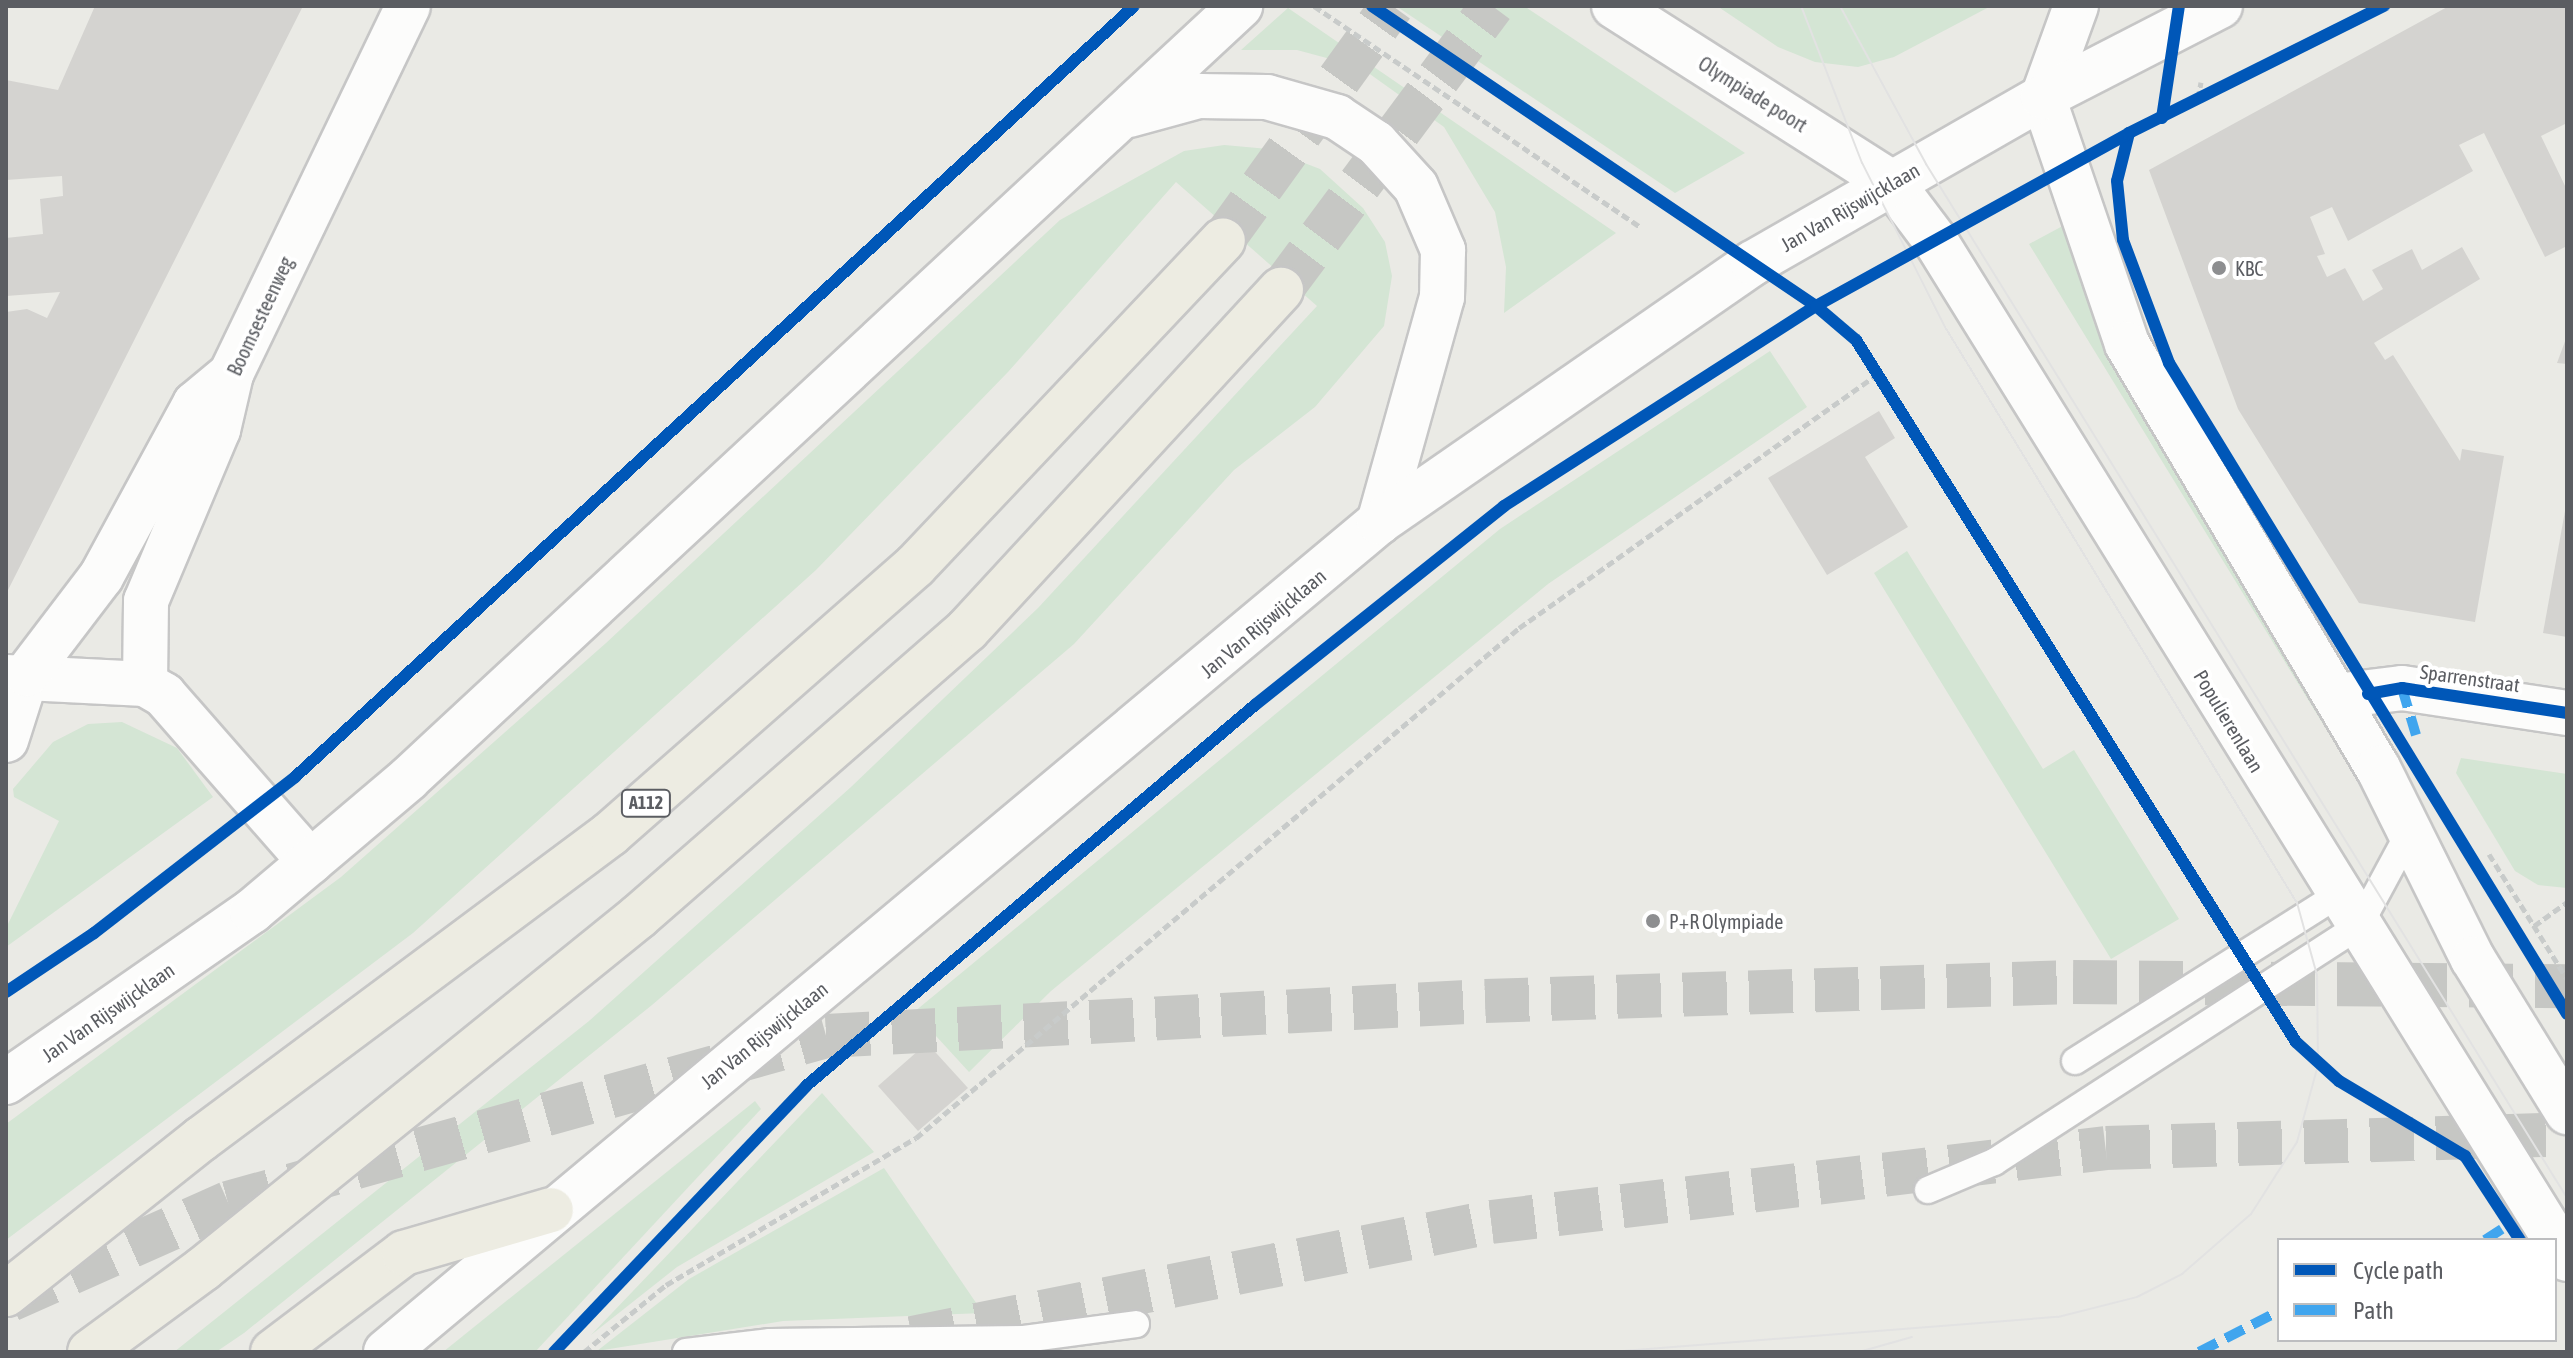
<!DOCTYPE html>
<html>
<head>
<meta charset="utf-8">
<style>
  body { margin:0 }
  #map { position:relative; width:2573px; height:1358px; overflow:hidden; background:#eaeae5; font-family:"Asap Condensed",sans-serif }
  div>[style] { position:absolute }
  .green>* { inset:0; background:#d4e5d4 }
  .building>* { inset:0; background:#d4d3d0 }
  .motorway-tunnel>* { height:44px; margin-top:-22px; transform-origin:0; background:repeating-linear-gradient(90deg,#c6c7c4 0 44px,transparent 0 66px) }
  .path>* { height:5px; margin-top:-2.5px; transform-origin:0; background:repeating-linear-gradient(90deg,#c8cbca 0 8px,transparent 0 12px) }
  .roads { filter:drop-shadow(2px 0 #c6c6c6) drop-shadow(-2px 0 #c6c6c6) drop-shadow(0 2px #c6c6c6) drop-shadow(0 -2px #c6c6c6) }
  .service>* { height:26px; margin:-13px; padding:0 13px; transform-origin:13px; border-radius:13px; background:#fcfcfb }
  .minor>* { height:44px; margin:-22px; padding:0 22px; transform-origin:22px; border-radius:22px; background:#fcfcfb }
  .secondary>* { height:44px; margin:-22px; padding:0 22px; transform-origin:22px; border-radius:22px; background:#fcfcfb }
  .motorway>* { height:44px; margin:-22px; padding:0 22px; transform-origin:22px; border-radius:22px; background:#edece2 }
  .tram>* { height:2px; margin:-1px; padding:0 1px; transform-origin:1px; border-radius:1px; background:#e2e2e2 }
  .quiet>* { height:10px; margin-top:-5px; transform-origin:0; background:repeating-linear-gradient(90deg,#40a5ee 0 20px,transparent 0 30px) }
  .cycleway>* { height:12px; margin:-6px; padding:0 6px; transform-origin:6px; border-radius:6px; background:#0057b8 }
  .dots>* { width:22px; height:22px; translate:-50% -50%; box-sizing:border-box; border:4px solid #fff; border-radius:50% }
  span { translate:-50% -50%; white-space:nowrap; text-align:center; line-height:1.15; -webkit-text-stroke:8px #fff; paint-order:stroke }
  .shield-label span { padding:2px 6px; background:#fff; border:2px solid; border-radius:6px; -webkit-text-stroke-width:0 }
  .shield-label { font-size:18px; color:#5b5d62; font-weight:700 }
  .street-label { font-size:20px; color:#5b5d62 }
  .poi-label { font-size:20px; color:#5b5d62 }
  .left { translate:0 -50%; text-align:left }
  .frame { position:absolute; inset:0; border:8px solid #5b5d62; pointer-events:none }
  .legend { position:absolute; left:2277px; top:1238px; width:280px; height:104px; box-sizing:border-box; background:#fff; border:2px solid #bdbec0; margin:0; padding:10px 14px; list-style:none; font-size:24px; color:#5b5d62 }
  .legend li { display:flex; align-items:center; gap:16px; height:40px }
  .legend b { width:40px; border:2px solid #bdbec0 }
</style>
</head>
<body>
<div id="map">
  <div class="green">
    <i style="clip-path:polygon(1396px 6px,1524px 6px,1745px 153px,1675px 193px)"></i>
    <i style="clip-path:polygon(1717px 6px,1991px 6px,1894px 57px,1858px 67px,1815px 62px,1778px 47px)"></i>
    <i style="clip-path:polygon(1288px 8px,1616px 233px,1504px 313px,1506px 267px,1495px 212px,1444px 127px,1360px 67px,1297px 50px,1241px 50px)"></i>
    <i style="clip-path:polygon(1224px 145px,1268px 149px,1320px 169px,1363px 208px,1385px 242px,1392px 276px,1384px 326px,1315px 407px,1234px 470px,1074px 644px,652px 1005px,244px 1333px,216px 1352px,174px 1352px,589px 1021px,851px 787px,1038px 608px,1317px 306px,1176px 182px,1008px 372px,816px 570px,413px 933px,6px 1240px,6px 1124px,341px 877px,606px 643px,1060px 220px,1184px 151px)"></i>
    <i style="clip-path:polygon(2070px 222px,2094px 323px,2356px 778px,2029px 244px)"></i>
    <i style="clip-path:polygon(1770px 351px,1807px 407px,1548px 584px,1051px 991px,969px 1072px,914px 1012px,1500px 529px)"></i>
    <i style="clip-path:polygon(1907px 551px,2043px 769px,2074px 750px,2179px 919px,2111px 959px,1874px 573px)"></i>
    <i style="clip-path:polygon(122px 722px,177px 748px,213px 797px,6px 947px,6px 928px,59px 821px,14px 797px,13px 789px,53px 742px,88px 724px)"></i>
    <i style="clip-path:polygon(2461px 758px,2567px 774px,2567px 888px,2538px 885px,2515px 871px,2456px 773px)"></i>
    <i style="clip-path:polygon(822px 1093px,874px 1152px,677px 1267px,591px 1335px)"></i>
    <i style="clip-path:polygon(755px 1101px,761px 1109px,535px 1352px,443px 1352px)"></i>
    <i style="clip-path:polygon(884px 1168px,983px 1313px,783px 1321px,597px 1351px,689px 1279px)"></i>
  </div>
  <div class="building">
    <i style="clip-path:polygon(95px 6px,303px 6px,6px 594px,6px 312px,27px 309px,47px 318px,60px 292px,6px 296px,6px 238px,43px 234px,40px 199px,63px 196px,62px 176px,6px 180px,6px 80px,58px 90px)"></i>
    <i style="clip-path:polygon(2449px 6px,2567px 6px,2567px 123px,2541px 136px,2567px 190px,2567px 246px,2545px 257px,2484px 133px,2459px 145px,2473px 171px,2348px 241px,2332px 207px,2310px 217px,2325px 254px,2317px 256px,2327px 277px,2345px 268px,2363px 301px,2383px 289px,2372px 270px,2412px 249px,2422px 270px,2462px 247px,2480px 279px,2374px 343px,2385px 360px,2393px 355px,2460px 461px,2462px 449px,2504px 456px,2475px 622px,2359px 603px,2238px 409px,2149px 170px)"></i>
    <i style="clip-path:polygon(2567px 336px,2567px 364px,2557px 363px)"></i>
    <i style="clip-path:polygon(1879px 411px,1895px 438px,1865px 457px,1908px 527px,1827px 575px,1768px 478px)"></i>
    <i style="clip-path:polygon(2567px 500px,2567px 637px,2543px 633px)"></i>
    <i style="clip-path:polygon(927px 1043px,968px 1088px,918px 1131px,878px 1086px)"></i>
  </div>
  <div class="motorway-tunnel">
    <i style="left:1223px;top:240px;width:289px;rotate:-54.2deg"></i>
    <i style="left:1281px;top:290px;width:354px;rotate:-53.4deg"></i>
    <i style="left:10px;top:1300px;width:239px;rotate:-24deg"></i>
    <i style="left:228px;top:1203px;width:621px;rotate:-15.6deg"></i>
    <i style="left:826px;top:1036px;width:660px;rotate:-3.04deg"></i>
    <i style="left:1485px;top:1001px;width:588px;rotate:-1.85deg"></i>
    <i style="left:2073px;top:982px;width:494px;rotate:0.5deg"></i>
    <i style="left:912px;top:1338px;width:591px;rotate:-11.33deg"></i>
    <i style="left:1491px;top:1222px;width:619px;rotate:-6.86deg"></i>
    <i style="left:2106px;top:1148px;width:461px;rotate:-1.7deg"></i>
  </div>
  <div class="path">
    <i style="left:1314px;top:6px;width:394px;rotate:34.1deg"></i>
    <i style="left:2198px;top:99px;width:17px;rotate:-80deg"></i>
    <i style="left:2489px;top:854px;width:147px;rotate:58deg"></i>
    <i style="left:2534px;top:926px;width:41px;rotate:-36deg"></i>
    <i style="left:584px;top:1352px;width:106px;rotate:-39.3deg"></i>
    <i style="left:666px;top:1285px;width:290px;rotate:-30.5deg"></i>
    <i style="left:916px;top:1138px;width:790px;rotate:-40.22deg"></i>
    <i style="left:1519px;top:628px;width:440px;rotate:-35.3deg"></i>
  </div>
  <div class="roads">
    <div class="service">
      <i style="left:2075px;top:1061px;width:311px;rotate:-32.3deg"></i>
      <i style="left:1928px;top:1190px;width:72px;rotate:-23deg"></i>
      <i style="left:1994px;top:1162px;width:435px;rotate:-32.9deg"></i>
      <i style="left:2359px;top:926px;width:106px;rotate:-61.7deg"></i>
      <i style="left:686px;top:1352px;width:85px;rotate:-6.8deg"></i>
      <i style="left:770px;top:1342px;width:254px;rotate:-0.7deg"></i>
      <i style="left:1024px;top:1339px;width:113px;rotate:-7.6deg"></i>
    </div>
    <div class="minor">
      <i style="left:2043px;top:97px;width:261px;rotate:71.2deg"></i>
      <i style="left:2127px;top:344px;width:493px;rotate:59.4deg"></i>
      <i style="left:2378px;top:768px;width:213px;rotate:63.6deg"></i>
      <i style="left:2473px;top:959px;width:180px;rotate:58.4deg"></i>
      <i style="left:1892px;top:183px;width:71px;rotate:53deg"></i>
      <i style="left:1935px;top:240px;width:1199px;rotate:58.19deg"></i>
      <i style="left:6px;top:677px;width:139px;rotate:2.9deg"></i>
      <i style="left:145px;top:684px;width:22px;rotate:30deg"></i>
      <i style="left:164px;top:695px;width:222px;rotate:48.8deg"></i>
      <i style="left:145px;top:684px;width:83px;rotate:-89.3deg"></i>
      <i style="left:146px;top:601px;width:186px;rotate:-67.2deg"></i>
      <i style="left:218px;top:430px;width:57px;rotate:-76.9deg"></i>
      <i style="left:231px;top:374px;width:408px;rotate:-64.3deg"></i>
      <i style="left:2336px;top:696px;width:66px;rotate:-6.9deg"></i>
      <i style="left:2402px;top:688px;width:167px;rotate:8.6deg"></i>
      <i style="left:6px;top:740px;width:69px;rotate:-72.3deg"></i>
      <i style="left:27px;top:674px;width:122px;rotate:-52.7deg"></i>
      <i style="left:101px;top:577px;width:197px;rotate:-61.5deg"></i>
      <i style="left:195px;top:404px;width:47px;rotate:-39.8deg"></i>
    </div>
    <div class="secondary">
      <i style="left:1614px;top:6px;width:330px;rotate:32.5deg"></i>
      <i style="left:2043px;top:97px;width:97px;rotate:-70.1deg"></i>
      <i style="left:1129px;top:115px;width:73px;rotate:-15.2deg"></i>
      <i style="left:1199px;top:96px;width:68px;rotate:0.8deg"></i>
      <i style="left:1267px;top:97px;width:73px;rotate:15.9deg"></i>
      <i style="left:1337px;top:117px;width:47px;rotate:33.7deg"></i>
      <i style="left:1376px;top:143px;width:59px;rotate:47.7deg"></i>
      <i style="left:1416px;top:187px;width:69px;rotate:66.8deg"></i>
      <i style="left:1443px;top:250px;width:47px;rotate:91.2deg"></i>
      <i style="left:1442px;top:297px;width:234px;rotate:105.6deg"></i>
      <i style="left:6px;top:1082px;width:300px;rotate:-34.8deg"></i>
      <i style="left:252px;top:911px;width:204px;rotate:-40.2deg"></i>
      <i style="left:408px;top:779px;width:1136px;rotate:-42.89deg"></i>
      <i style="left:386px;top:1352px;width:1294px;rotate:-39.89deg"></i>
      <i style="left:1379px;top:522px;width:455px;rotate:-34.7deg"></i>
      <i style="left:1753px;top:263px;width:334px;rotate:-29.8deg"></i>
      <i style="left:2043px;top:97px;width:199px;rotate:-27.2deg"></i>
    </div>
    <div class="motorway">
      <i style="left:6px;top:1294px;width:249px;rotate:-38.5deg"></i>
      <i style="left:201px;top:1139px;width:510px;rotate:-36.71deg"></i>
      <i style="left:610px;top:834px;width:406px;rotate:-41.3deg"></i>
      <i style="left:915px;top:566px;width:448px;rotate:-46.6deg"></i>
      <i style="left:90px;top:1352px;width:140px;rotate:-36.3deg"></i>
      <i style="left:203px;top:1269px;width:560px;rotate:-38.98deg"></i>
      <i style="left:638px;top:917px;width:437px;rotate:-41.1deg"></i>
      <i style="left:967px;top:630px;width:463px;rotate:-47.3deg"></i>
      <i style="left:273px;top:1352px;width:164px;rotate:-37.1deg"></i>
      <i style="left:404px;top:1253px;width:153px;rotate:-16.3deg"></i>
    </div>
  </div>
  <div class="tram">
    <i style="left:1840px;top:6px;width:180px;rotate:61.4deg"></i>
    <i style="left:1926px;top:164px;width:1217px;rotate:58.2deg"></i>
    <i style="left:1610px;top:1352px;width:449px;rotate:-4.5deg"></i>
    <i style="left:2058px;top:1317px;width:81px;rotate:-14.2deg"></i>
    <i style="left:2137px;top:1297px;width:51px;rotate:-27.1deg"></i>
    <i style="left:2182px;top:1274px;width:91px;rotate:-41deg"></i>
    <i style="left:2251px;top:1214px;width:85px;rotate:-57.4deg"></i>
    <i style="left:2297px;top:1142px;width:80px;rotate:-74.7deg"></i>
    <i style="left:2318px;top:1065px;width:90px;rotate:-90.6deg"></i>
    <i style="left:2317px;top:975px;width:75px;rotate:-105.5deg"></i>
    <i style="left:2297px;top:903px;width:675px;rotate:-121.43deg"></i>
    <i style="left:1945px;top:327px;width:184px;rotate:-116.8deg"></i>
    <i style="left:1862px;top:163px;width:168px;rotate:-111.2deg"></i>
    <i style="left:1859px;top:1352px;width:55px;rotate:-15.8deg"></i>
  </div>
  <div class="quiet">
    <i style="left:2402px;top:688px;width:49px;rotate:73.4deg"></i>
    <i style="left:2485px;top:1240px;width:30px;rotate:-33deg"></i>
    <i style="left:2199px;top:1352px;width:90px;rotate:-27.1deg"></i>
  </div>
  <div class="cycleway">
    <i style="left:1372px;top:6px;width:536px;rotate:34.05deg"></i>
    <i style="left:1816px;top:306px;width:52px;rotate:40.4deg"></i>
    <i style="left:1856px;top:340px;width:828px;rotate:57.92deg"></i>
    <i style="left:2296px;top:1042px;width:58px;rotate:42.2deg"></i>
    <i style="left:2339px;top:1081px;width:147px;rotate:30.8deg"></i>
    <i style="left:2465px;top:1156px;width:100px;rotate:56.8deg"></i>
    <i style="left:2162px;top:118px;width:113px;rotate:-81.4deg"></i>
    <i style="left:2129px;top:133px;width:49px;rotate:104deg"></i>
    <i style="left:2117px;top:181px;width:59px;rotate:84.2deg"></i>
    <i style="left:2123px;top:240px;width:131px;rotate:69.5deg"></i>
    <i style="left:2169px;top:363px;width:763px;rotate:58.56deg"></i>
    <i style="left:2368px;top:694px;width:35px;rotate:-10deg"></i>
    <i style="left:2402px;top:688px;width:167px;rotate:8.6deg"></i>
    <i style="left:6px;top:992px;width:106px;rotate:-33.8deg"></i>
    <i style="left:94px;top:933px;width:254px;rotate:-37.8deg"></i>
    <i style="left:295px;top:777px;width:1139px;rotate:-42.58deg"></i>
    <i style="left:554px;top:1352px;width:366px;rotate:-46.5deg"></i>
    <i style="left:806px;top:1086px;width:589px;rotate:-40.32deg"></i>
    <i style="left:1255px;top:705px;width:319px;rotate:-38.6deg"></i>
    <i style="left:1504px;top:506px;width:371px;rotate:-32.7deg"></i>
    <i style="left:1816px;top:306px;width:358px;rotate:-28.9deg"></i>
    <i style="left:2129px;top:133px;width:285px;rotate:-26.5deg"></i>
  </div>
  <div class="dots">
    <i style="left:2219px;top:268px;background:#8d8e90"></i>
    <i style="left:1653px;top:921px;background:#8d8e90"></i>
  </div>
  <div class="shield-label">
    <span style="left:646px;top:803px">A112</span>
  </div>
  <div class="street-label">
    <span style="left:1753px;top:94px;rotate:32deg">Olympiade poort</span>
    <span style="left:1850px;top:207px;rotate:-30deg">Jan Van Rijswijcklaan</span>
    <span style="left:260px;top:316px;rotate:-65deg">Boomsesteenweg</span>
    <span style="left:1263px;top:623px;rotate:-40deg">Jan Van Rijswijcklaan</span>
    <span style="left:2470px;top:678px;rotate:8deg">Sparrenstraat</span>
    <span style="left:2229px;top:721px;rotate:59deg">Populierenlaan</span>
    <span style="left:108px;top:1012px;rotate:-35deg">Jan Van Rijswijcklaan</span>
    <span style="left:764px;top:1035px;rotate:-39deg">Jan Van Rijswijcklaan</span>
  </div>
  <div class="poi-label">
    <span class="left" style="left:2235px;top:268px">KBC</span>
    <span class="left" style="left:1669px;top:921px">P+R Olympiade</span>
  </div>
  <div class="frame"></div>
  <ul class="legend">
  <li><b style="height:10px;background:#0057b8"></b>Cycle path</li>
  <li><b style="height:10px;background:#40a5ee"></b>Path</li>
  </ul>
</div>
</body>
</html>
